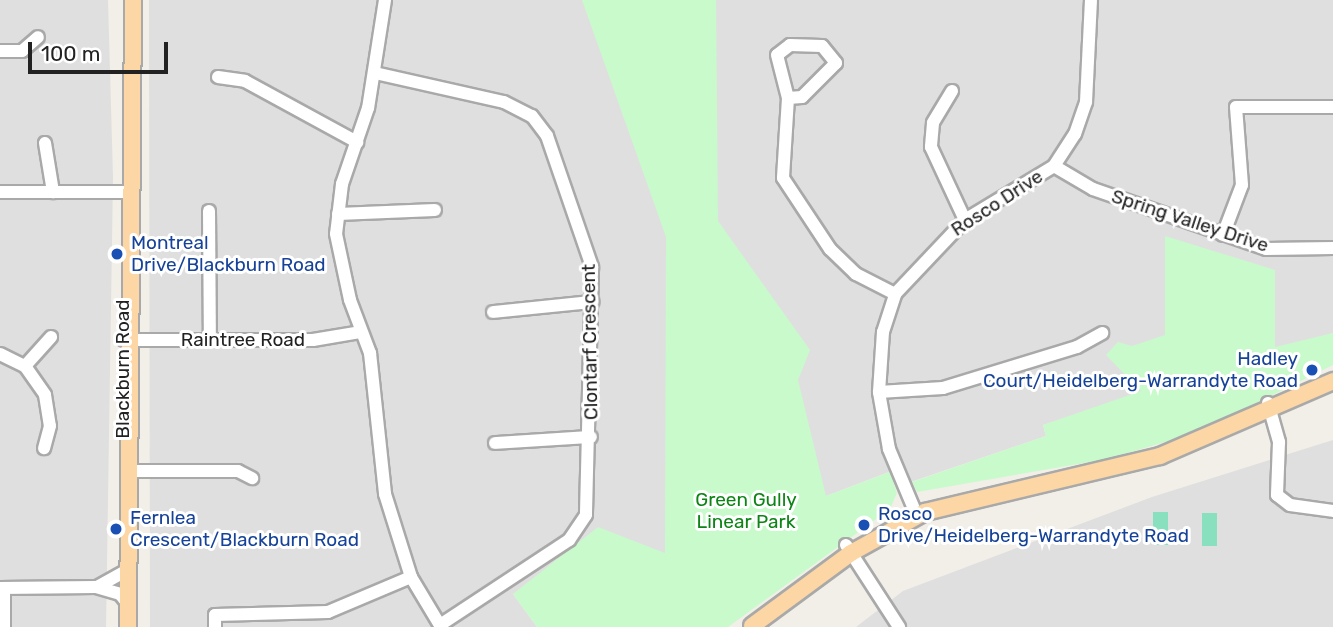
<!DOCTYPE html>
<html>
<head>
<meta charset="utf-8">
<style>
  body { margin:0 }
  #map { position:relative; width:1333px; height:627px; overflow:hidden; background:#f2efe9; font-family:Rubik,sans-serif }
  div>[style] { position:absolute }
  .residential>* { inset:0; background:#e0dfdf }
  .park>* { inset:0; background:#c8facc }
  .pitch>* { inset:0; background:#88e0be }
  .roads { filter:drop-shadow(2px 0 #a9a9a9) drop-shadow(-2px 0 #a9a9a9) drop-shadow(0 2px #a9a9a9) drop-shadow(0 -2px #a9a9a9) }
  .minor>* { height:12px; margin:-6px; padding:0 6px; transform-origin:6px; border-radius:6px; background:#fff }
  .major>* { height:16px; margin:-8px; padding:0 8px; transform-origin:8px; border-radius:8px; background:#fcd6a4 }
  .dots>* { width:19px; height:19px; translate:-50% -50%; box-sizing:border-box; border:4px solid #fff; border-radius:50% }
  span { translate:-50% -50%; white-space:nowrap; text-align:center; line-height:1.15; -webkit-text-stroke:6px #fff; paint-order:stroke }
  .street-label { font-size:19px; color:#222 }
  .transit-label { font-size:19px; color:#164399 }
  .left { translate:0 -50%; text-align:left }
  .right { translate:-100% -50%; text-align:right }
  .park-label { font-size:19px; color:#0c8416 }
  .scale { position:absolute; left:28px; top:42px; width:140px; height:32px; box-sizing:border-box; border:4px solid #222; border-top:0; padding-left:9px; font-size:21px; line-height:24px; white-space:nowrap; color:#222; -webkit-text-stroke:5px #fff; paint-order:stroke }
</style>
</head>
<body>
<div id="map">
  <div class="residential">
    <i style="clip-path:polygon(0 0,108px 0,113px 177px,106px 627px,0 627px)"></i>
    <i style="clip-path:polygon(149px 0,1333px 0,1333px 333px,1043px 425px,1046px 436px,896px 487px,889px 472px,826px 496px,666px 530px,665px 553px,513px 594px,537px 627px,150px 627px)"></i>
    <i style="clip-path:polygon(1333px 440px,1333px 627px,856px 627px,903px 591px,1152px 497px)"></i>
  </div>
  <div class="park">
    <i style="clip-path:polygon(582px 0,716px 0,718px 221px,810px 350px,798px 380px,826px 496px,890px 472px,897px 493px,890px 509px,728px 627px,537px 627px,513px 594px,598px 527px,665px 553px,666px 237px)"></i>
    <i style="clip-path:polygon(1165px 236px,1275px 270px,1275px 347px,1333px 333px,1333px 365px,1196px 433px,1107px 459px,917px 492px,912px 482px,1046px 436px,1043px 425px,1141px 391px,1106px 355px,1118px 342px,1132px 346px,1165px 335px)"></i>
  </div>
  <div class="pitch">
    <i style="clip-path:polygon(1153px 512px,1168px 512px,1168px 545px,1153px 545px)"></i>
    <i style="clip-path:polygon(1202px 513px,1217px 513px,1217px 546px,1202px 546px)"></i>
  </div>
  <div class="roads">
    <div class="minor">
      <i style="left:385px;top:0;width:109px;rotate:98.9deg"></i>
      <i style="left:368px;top:108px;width:80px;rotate:108.9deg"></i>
      <i style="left:342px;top:184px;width:50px;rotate:96.8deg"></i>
      <i style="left:336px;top:234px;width:67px;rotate:78deg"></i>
      <i style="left:350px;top:300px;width:57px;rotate:69.3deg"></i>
      <i style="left:370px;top:353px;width:142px;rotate:83.9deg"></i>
      <i style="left:385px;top:494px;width:87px;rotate:72.6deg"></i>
      <i style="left:411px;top:577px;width:58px;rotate:59deg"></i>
      <i style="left:0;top:51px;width:22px"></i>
      <i style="left:22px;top:51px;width:21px;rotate:-41deg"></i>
      <i style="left:375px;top:73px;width:132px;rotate:12.7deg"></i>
      <i style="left:504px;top:102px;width:31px;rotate:27deg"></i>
      <i style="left:532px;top:116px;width:25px;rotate:53deg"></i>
      <i style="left:547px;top:136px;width:139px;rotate:71deg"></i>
      <i style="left:592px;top:267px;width:248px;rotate:91.4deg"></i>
      <i style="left:586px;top:515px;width:30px;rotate:124deg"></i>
      <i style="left:569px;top:540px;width:154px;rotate:146.6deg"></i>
      <i style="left:218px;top:77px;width:27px;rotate:8deg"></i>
      <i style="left:245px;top:81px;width:128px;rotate:28.6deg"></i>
      <i style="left:952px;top:91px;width:37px;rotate:121deg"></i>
      <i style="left:933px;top:123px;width:24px;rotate:95deg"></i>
      <i style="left:931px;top:147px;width:81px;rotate:65deg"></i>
      <i style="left:788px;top:98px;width:14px;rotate:-4deg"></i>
      <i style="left:802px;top:97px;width:48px;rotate:-45deg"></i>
      <i style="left:836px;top:63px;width:22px;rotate:-129deg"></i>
      <i style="left:822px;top:46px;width:32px;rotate:-178deg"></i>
      <i style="left:790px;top:45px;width:16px;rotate:142deg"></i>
      <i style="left:777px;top:55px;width:44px;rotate:75.7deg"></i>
      <i style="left:788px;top:98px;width:80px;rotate:93.6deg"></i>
      <i style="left:783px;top:178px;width:85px;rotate:56.5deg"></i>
      <i style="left:830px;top:249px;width:36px;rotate:44deg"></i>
      <i style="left:856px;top:274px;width:44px;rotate:27.1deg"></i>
      <i style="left:45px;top:143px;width:50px;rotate:80.7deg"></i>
      <i style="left:1054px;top:166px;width:45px;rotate:30.5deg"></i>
      <i style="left:1093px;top:189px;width:183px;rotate:19.1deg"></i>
      <i style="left:1266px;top:249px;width:67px;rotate:-0.9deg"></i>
      <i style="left:0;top:192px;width:133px"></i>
      <i style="left:209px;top:211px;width:129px;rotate:89.6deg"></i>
      <i style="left:338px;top:214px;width:97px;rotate:-2.4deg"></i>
      <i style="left:1223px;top:235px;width:53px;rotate:-69.2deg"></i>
      <i style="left:1242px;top:185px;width:78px;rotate:-94.4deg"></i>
      <i style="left:1236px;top:107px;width:97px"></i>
      <i style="left:493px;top:312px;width:100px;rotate:-5.8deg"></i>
      <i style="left:124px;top:340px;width:189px"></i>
      <i style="left:313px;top:340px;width:49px;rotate:-9.5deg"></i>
      <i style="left:0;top:354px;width:28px;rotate:26deg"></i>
      <i style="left:25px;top:366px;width:35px;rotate:55deg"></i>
      <i style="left:45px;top:395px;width:31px;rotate:81deg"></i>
      <i style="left:50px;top:426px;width:23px;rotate:105deg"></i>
      <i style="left:25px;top:366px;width:39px;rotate:-48deg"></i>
      <i style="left:879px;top:392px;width:64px;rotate:-3.6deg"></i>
      <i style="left:943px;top:388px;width:140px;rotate:-17deg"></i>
      <i style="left:1077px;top:347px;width:29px;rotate:-29deg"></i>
      <i style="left:1268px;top:403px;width:41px;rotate:74.2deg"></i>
      <i style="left:1279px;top:442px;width:53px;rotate:92.2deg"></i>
      <i style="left:1277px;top:495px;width:16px;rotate:38deg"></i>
      <i style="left:1290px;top:505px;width:43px;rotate:7.9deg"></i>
      <i style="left:495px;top:443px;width:96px;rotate:-3.6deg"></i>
      <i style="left:133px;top:471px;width:105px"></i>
      <i style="left:238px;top:471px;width:16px;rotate:27deg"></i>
      <i style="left:917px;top:516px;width:73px;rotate:-112.7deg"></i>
      <i style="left:889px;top:449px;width:58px;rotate:-100deg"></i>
      <i style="left:879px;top:392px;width:60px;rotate:-86.2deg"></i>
      <i style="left:883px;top:332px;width:40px;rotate:-72deg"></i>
      <i style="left:895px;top:294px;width:102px;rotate:-46.6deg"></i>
      <i style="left:965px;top:220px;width:104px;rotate:-31.2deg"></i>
      <i style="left:1054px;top:166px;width:38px;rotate:-57deg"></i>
      <i style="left:1075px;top:134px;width:34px;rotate:-71deg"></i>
      <i style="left:1086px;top:102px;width:102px;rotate:-87.2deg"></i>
      <i style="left:846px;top:545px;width:98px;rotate:57.1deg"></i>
      <i style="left:97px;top:587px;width:37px;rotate:-29deg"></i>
      <i style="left:0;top:588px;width:96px;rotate:-0.6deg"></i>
      <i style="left:96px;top:587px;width:25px;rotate:16deg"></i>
      <i style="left:120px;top:594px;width:13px;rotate:51deg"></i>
      <i style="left:4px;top:588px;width:39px;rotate:90deg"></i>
      <i style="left:215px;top:627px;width:12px;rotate:-90deg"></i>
      <i style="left:215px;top:615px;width:113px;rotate:-1.5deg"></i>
      <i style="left:328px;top:612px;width:90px;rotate:-22.9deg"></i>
    </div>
    <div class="major">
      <i style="left:752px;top:626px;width:123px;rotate:-36.4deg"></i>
      <i style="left:851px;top:553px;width:85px;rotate:-29deg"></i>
      <i style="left:925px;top:512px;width:242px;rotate:-13.4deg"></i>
      <i style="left:1160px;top:456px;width:189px;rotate:-23.4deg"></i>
      <i style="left:128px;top:627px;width:627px;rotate:-89.54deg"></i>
    </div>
  </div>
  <div class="dots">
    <i style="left:117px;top:254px;background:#1a4fb4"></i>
    <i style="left:1312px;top:370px;background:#1a4fb4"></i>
    <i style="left:864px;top:525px;background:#1a4fb4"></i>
    <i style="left:116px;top:529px;background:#1a4fb4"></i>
  </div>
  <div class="street-label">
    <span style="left:997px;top:203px;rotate:-33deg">Rosco Drive</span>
    <span style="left:1190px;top:221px;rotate:18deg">Spring Valley Drive</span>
    <span style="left:243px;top:340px">Raintree Road</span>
    <span style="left:590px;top:342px;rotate:-91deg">Clontarf Crescent</span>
    <span style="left:123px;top:369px;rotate:-90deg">Blackburn Road</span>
  </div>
  <div class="transit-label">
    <span class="left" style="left:131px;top:254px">Montreal<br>Drive/Blackburn Road</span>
    <span class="right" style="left:1298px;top:370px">Hadley<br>Court/Heidelberg-Warrandyte Road</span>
    <span class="left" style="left:878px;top:525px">Rosco<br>Drive/Heidelberg-Warrandyte Road</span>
    <span class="left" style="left:130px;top:529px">Fernlea<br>Crescent/Blackburn Road</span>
  </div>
  <div class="park-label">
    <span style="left:746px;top:511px">Green Gully<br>Linear Park</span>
  </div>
  <div class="scale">100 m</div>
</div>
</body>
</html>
